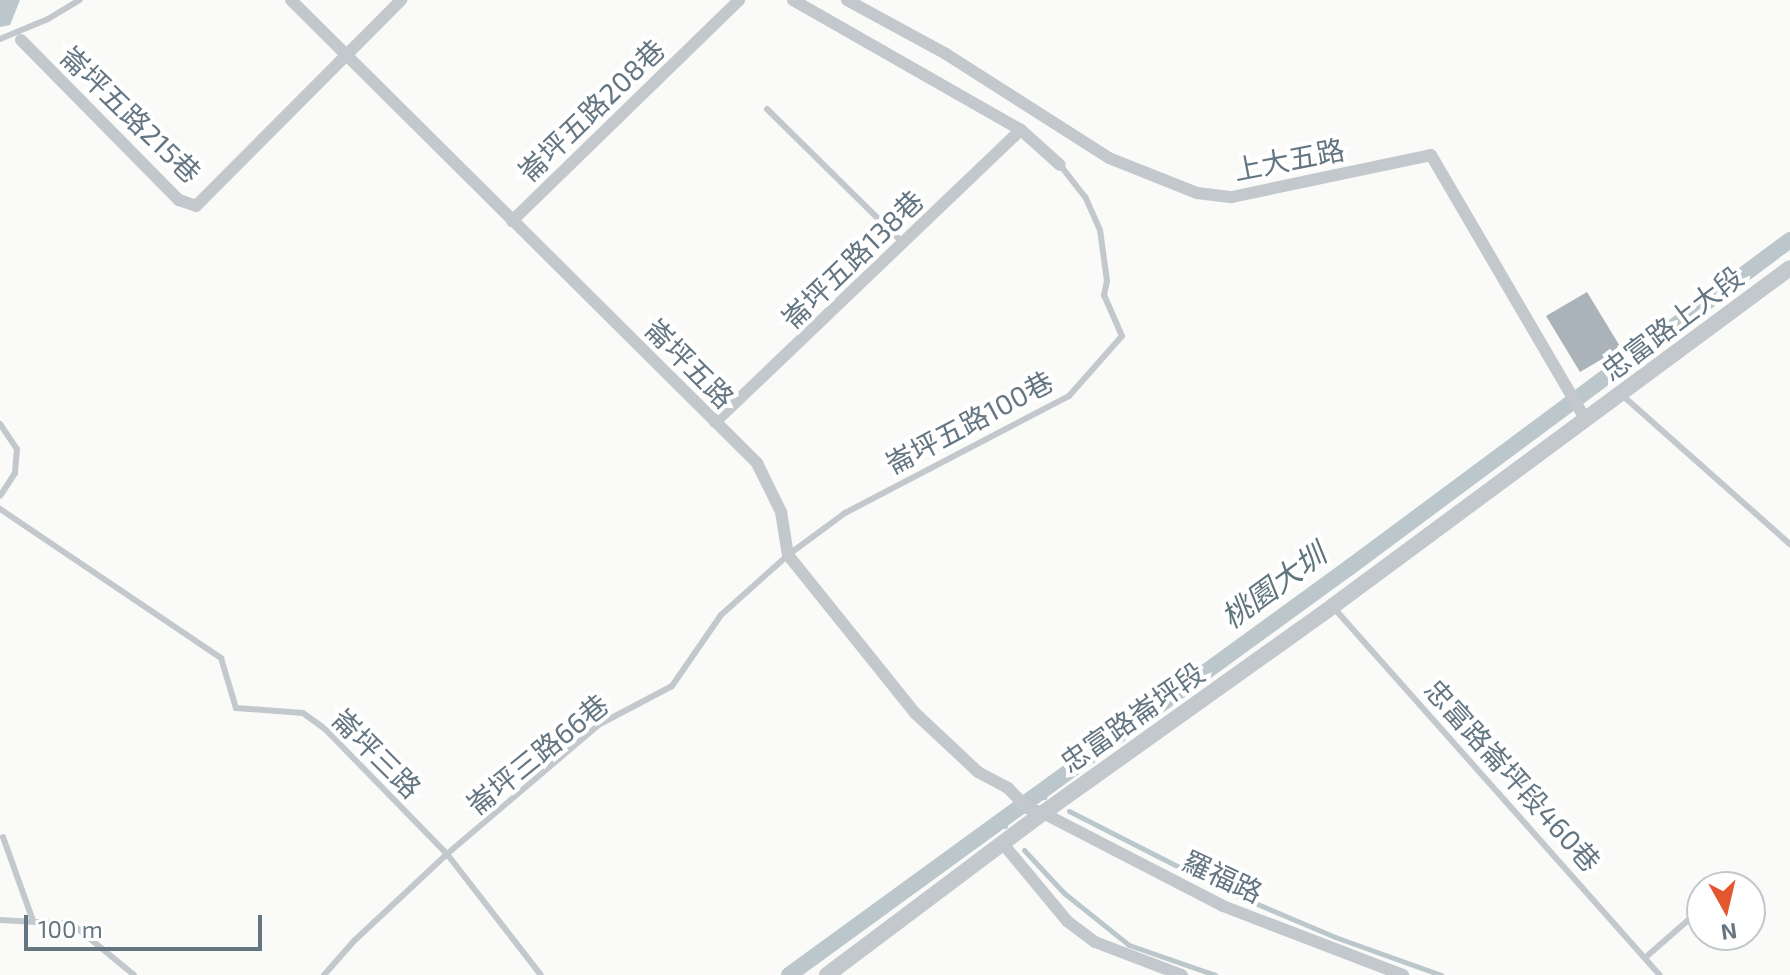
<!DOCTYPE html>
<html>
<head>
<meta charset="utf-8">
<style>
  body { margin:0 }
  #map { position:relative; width:1790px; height:975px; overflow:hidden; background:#fafaf8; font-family:"Exo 2","Noto Sans TC",sans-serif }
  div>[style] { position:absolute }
  .water>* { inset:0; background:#bbc7cb }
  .stream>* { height:5px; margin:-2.5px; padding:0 2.5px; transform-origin:2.5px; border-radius:2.5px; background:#bbc7cb }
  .canal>* { height:16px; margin:-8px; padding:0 8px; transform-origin:8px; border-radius:8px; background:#bbc7cb }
  .building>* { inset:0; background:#aab3b9 }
  .service>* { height:6px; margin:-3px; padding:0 3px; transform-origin:3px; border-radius:3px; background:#c3c8cc }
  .minor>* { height:12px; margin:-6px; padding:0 6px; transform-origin:6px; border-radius:6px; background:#c3c8cc }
  .tertiary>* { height:16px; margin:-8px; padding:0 8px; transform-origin:8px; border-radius:8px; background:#c3c8cc }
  span { translate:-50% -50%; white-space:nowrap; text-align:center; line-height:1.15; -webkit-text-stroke:8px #fff; paint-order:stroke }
  .street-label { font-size:28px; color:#657683 }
  .water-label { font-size:30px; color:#60757c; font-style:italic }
  .north { position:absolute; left:1686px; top:871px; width:80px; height:80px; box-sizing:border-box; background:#fff; border:2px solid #c1c8cd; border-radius:50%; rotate:172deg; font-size:22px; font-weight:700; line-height:32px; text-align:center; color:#657683 }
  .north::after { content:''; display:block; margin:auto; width:28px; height:36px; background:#e4572e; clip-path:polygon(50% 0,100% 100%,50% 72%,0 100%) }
  .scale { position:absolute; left:24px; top:915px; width:238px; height:36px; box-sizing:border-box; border:4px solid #657683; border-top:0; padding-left:10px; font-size:24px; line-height:28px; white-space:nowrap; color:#657683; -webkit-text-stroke:6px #fff; paint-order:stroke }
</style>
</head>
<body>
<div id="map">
  <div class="water">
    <i style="clip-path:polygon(0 0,20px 0,10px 25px,0 27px)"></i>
  </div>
  <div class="stream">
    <i style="left:1036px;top:794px;width:9px;rotate:21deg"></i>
    <i style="left:1069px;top:811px;width:172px;rotate:27deg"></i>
    <i style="left:1222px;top:889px;width:123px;rotate:23deg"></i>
    <i style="left:1335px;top:937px;width:113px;rotate:19.7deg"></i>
    <i style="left:1000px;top:820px;width:8px;rotate:50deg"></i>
    <i style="left:1024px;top:850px;width:59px;rotate:47.1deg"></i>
    <i style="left:1064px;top:893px;width:83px;rotate:38.7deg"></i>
    <i style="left:1129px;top:945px;width:91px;rotate:19.2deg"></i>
  </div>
  <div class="canal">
    <i style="left:789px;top:975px;width:694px;rotate:-36.03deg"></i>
    <i style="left:1350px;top:567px;width:548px;rotate:-36.62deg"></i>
  </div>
  <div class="building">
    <i style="clip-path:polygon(1587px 292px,1621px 348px,1580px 372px,1546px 316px)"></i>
  </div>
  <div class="service">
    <i style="left:0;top:39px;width:52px;rotate:-22.6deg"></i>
    <i style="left:48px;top:19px;width:37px;rotate:-31deg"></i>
    <i style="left:767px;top:109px;width:191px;rotate:44.6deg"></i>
    <i style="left:1622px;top:395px;width:225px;rotate:41.6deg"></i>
    <i style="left:0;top:424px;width:30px;rotate:56deg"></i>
    <i style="left:17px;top:449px;width:24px;rotate:95deg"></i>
    <i style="left:15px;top:473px;width:27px;rotate:123deg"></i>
    <i style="left:0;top:509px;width:267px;rotate:34deg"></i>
    <i style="left:221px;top:658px;width:52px;rotate:73.3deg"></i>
    <i style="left:236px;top:708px;width:67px;rotate:4.3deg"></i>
    <i style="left:303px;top:713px;width:29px;rotate:36deg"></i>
    <i style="left:326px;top:730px;width:173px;rotate:45.7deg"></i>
    <i style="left:447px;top:854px;width:153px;rotate:52.2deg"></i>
    <i style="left:1333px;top:607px;width:492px;rotate:48.4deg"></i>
    <i style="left:3px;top:837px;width:89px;rotate:70.3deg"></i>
    <i style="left:0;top:920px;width:72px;rotate:3.2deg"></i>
    <i style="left:72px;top:924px;width:80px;rotate:39.4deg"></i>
    <i style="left:1646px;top:957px;width:74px;rotate:-41.2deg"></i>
    <i style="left:324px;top:975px;width:45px;rotate:-48.6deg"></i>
    <i style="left:354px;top:941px;width:127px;rotate:-43.1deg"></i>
    <i style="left:447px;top:854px;width:201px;rotate:-40.4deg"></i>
    <i style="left:600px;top:724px;width:81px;rotate:-27.8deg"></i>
    <i style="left:672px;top:686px;width:86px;rotate:-55.4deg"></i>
    <i style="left:721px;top:615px;width:90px;rotate:-41.8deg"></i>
    <i style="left:788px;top:555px;width:71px;rotate:-36.4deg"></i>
    <i style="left:845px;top:513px;width:253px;rotate:-27.6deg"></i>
    <i style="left:1069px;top:396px;width:80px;rotate:-48.5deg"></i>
    <i style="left:1122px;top:336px;width:45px;rotate:-113.7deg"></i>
    <i style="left:1104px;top:295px;width:14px;rotate:-78deg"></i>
    <i style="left:1107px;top:281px;width:51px;rotate:-97.8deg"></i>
    <i style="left:1100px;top:230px;width:36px;rotate:-114deg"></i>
    <i style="left:1085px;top:197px;width:41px;rotate:-128deg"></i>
  </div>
  <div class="minor">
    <i style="left:291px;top:0;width:657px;rotate:44.81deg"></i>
    <i style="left:757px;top:463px;width:55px;rotate:63.9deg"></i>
    <i style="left:781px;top:512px;width:44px;rotate:80.8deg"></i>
    <i style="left:788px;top:555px;width:203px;rotate:51.2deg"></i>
    <i style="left:915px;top:713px;width:86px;rotate:43.1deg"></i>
    <i style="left:978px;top:772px;width:34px;rotate:28deg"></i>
    <i style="left:1008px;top:788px;width:28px;rotate:46deg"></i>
    <i style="left:1027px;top:808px;width:17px;rotate:17deg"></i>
    <i style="left:1043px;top:813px;width:203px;rotate:27.3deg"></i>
    <i style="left:1223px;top:906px;width:193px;rotate:21deg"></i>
    <i style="left:793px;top:0;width:262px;rotate:29.7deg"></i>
    <i style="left:1021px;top:130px;width:52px;rotate:41.9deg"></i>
    <i style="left:847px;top:0;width:113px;rotate:28.6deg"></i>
    <i style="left:946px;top:54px;width:193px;rotate:32.5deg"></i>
    <i style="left:1109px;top:158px;width:95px;rotate:21.7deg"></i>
    <i style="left:1197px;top:193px;width:35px;rotate:7deg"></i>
    <i style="left:1232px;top:197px;width:203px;rotate:-11.9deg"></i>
    <i style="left:1431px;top:155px;width:306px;rotate:59.7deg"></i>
    <i style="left:21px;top:40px;width:225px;rotate:45.4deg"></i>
    <i style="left:179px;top:200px;width:18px;rotate:19deg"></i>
    <i style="left:196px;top:206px;width:291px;rotate:-45.1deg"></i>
    <i style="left:512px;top:221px;width:317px;rotate:-44.2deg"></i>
    <i style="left:715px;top:422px;width:423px;rotate:-43.7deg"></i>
    <i style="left:1004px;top:845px;width:99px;rotate:50.3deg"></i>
    <i style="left:1067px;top:921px;width:35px;rotate:37deg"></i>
    <i style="left:1095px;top:942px;width:93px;rotate:20.8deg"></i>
  </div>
  <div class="tertiary">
    <i style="left:827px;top:975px;width:270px;rotate:-36.9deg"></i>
    <i style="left:1043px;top:813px;width:356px;rotate:-35.5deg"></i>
    <i style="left:1333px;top:606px;width:568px;rotate:-36.49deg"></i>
  </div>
  <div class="street-label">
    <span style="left:591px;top:110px;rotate:-44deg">崙坪五路208巷</span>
    <span style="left:131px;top:114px;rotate:44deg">崙坪五路215巷</span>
    <span style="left:1289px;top:159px;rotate:-11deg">上大五路</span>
    <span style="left:852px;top:259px;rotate:-44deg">崙坪五路138巷</span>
    <span style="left:1672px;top:323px;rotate:-37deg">忠富路上大段</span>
    <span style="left:690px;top:363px;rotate:45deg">崙坪五路</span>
    <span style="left:969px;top:422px;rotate:-28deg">崙坪五路100巷</span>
    <span style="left:1132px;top:717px;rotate:-35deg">忠富路崙坪段</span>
    <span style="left:377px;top:753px;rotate:45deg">崙坪三路</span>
    <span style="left:537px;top:754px;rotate:-39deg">崙坪三路66巷</span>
    <span style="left:1513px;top:775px;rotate:48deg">忠富路崙坪段460巷</span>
    <span style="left:1223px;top:876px;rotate:25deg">羅福路</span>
  </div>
  <div class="water-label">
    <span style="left:1273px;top:585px;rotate:-36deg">桃園大圳</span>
  </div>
  <div class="north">N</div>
  <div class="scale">100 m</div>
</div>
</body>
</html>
